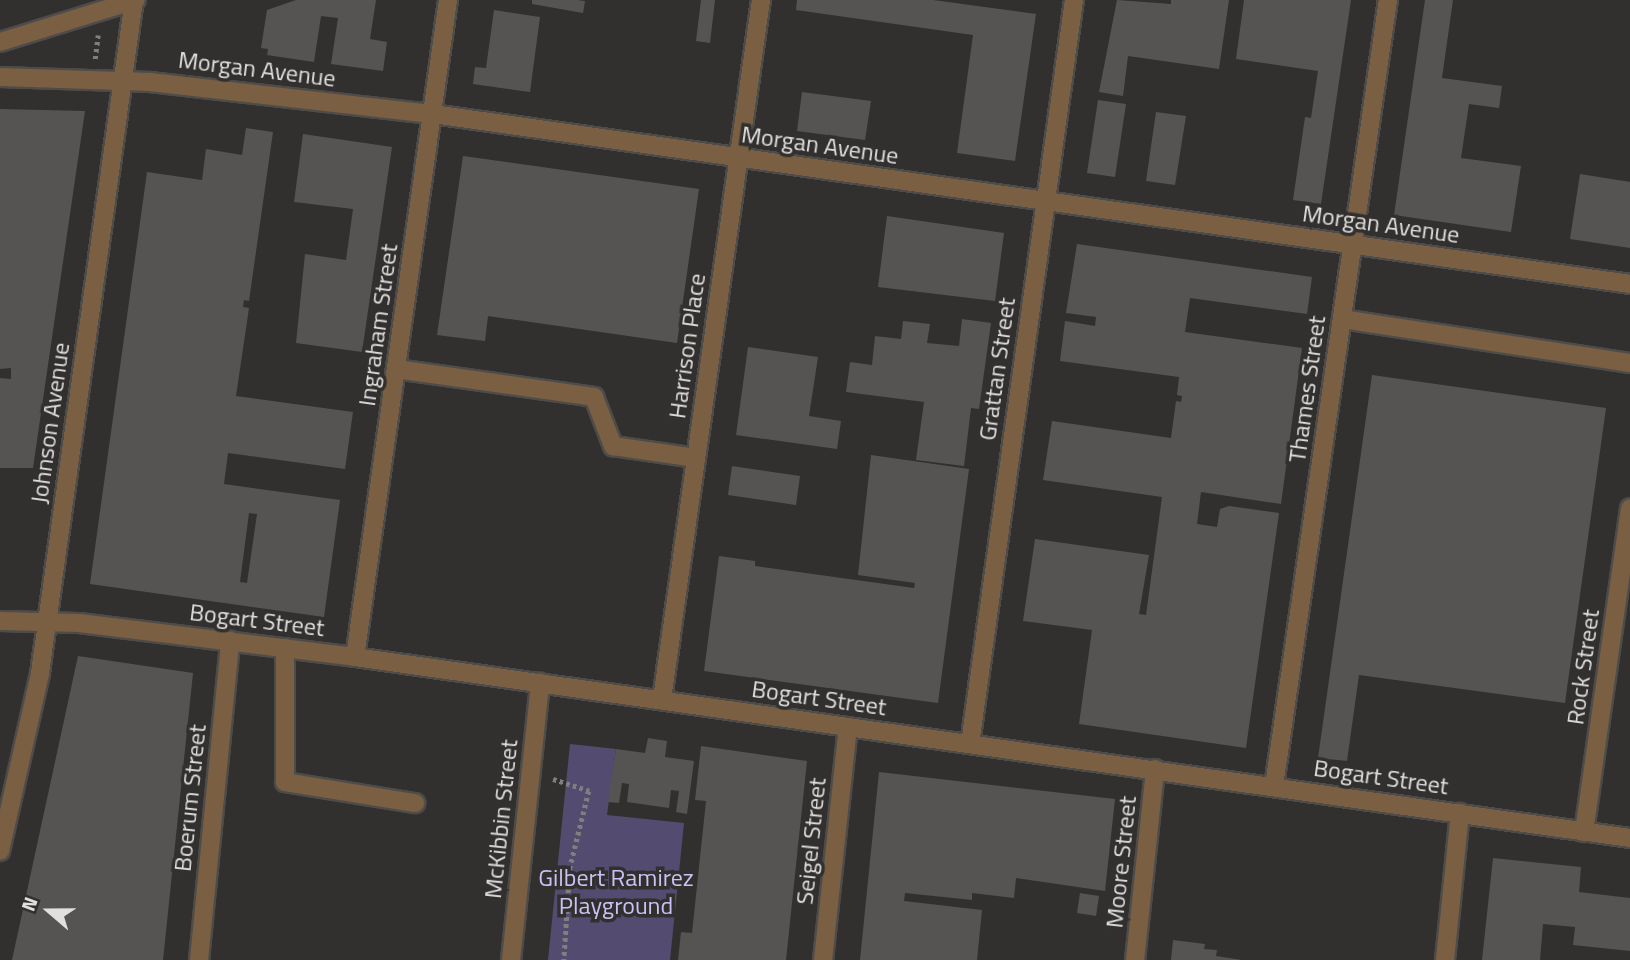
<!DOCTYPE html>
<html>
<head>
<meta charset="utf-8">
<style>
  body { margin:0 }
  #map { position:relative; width:1630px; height:960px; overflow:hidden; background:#32302e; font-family:"Titillium Web",sans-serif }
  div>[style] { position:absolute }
  .green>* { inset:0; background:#544c70 }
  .building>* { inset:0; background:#565452 }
  .path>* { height:4.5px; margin-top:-2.25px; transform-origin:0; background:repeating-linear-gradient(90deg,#817f7d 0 3.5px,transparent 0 7px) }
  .roads { filter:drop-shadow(2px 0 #4e4c4a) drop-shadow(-2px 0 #4e4c4a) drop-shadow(0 2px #4e4c4a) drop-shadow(0 -2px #4e4c4a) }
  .minor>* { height:18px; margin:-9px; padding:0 9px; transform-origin:9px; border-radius:9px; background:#7a5f42 }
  span { translate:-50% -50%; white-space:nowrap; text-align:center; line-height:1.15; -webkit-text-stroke:7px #32302e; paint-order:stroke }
  .street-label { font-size:24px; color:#e2e0df }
  .park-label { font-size:24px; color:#ccc0f6 }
  .north { position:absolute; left:14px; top:876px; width:70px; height:70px; -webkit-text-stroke:5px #32302e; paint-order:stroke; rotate:290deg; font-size:19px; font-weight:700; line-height:28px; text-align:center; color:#e2e0df }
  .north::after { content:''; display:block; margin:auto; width:24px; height:32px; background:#e2e0df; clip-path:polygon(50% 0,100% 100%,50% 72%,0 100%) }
</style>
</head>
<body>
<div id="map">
  <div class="green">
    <i style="clip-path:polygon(570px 744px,616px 749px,607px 815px,684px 823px,670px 960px,548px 960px)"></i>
  </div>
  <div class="building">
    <i style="clip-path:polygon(296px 0,376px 0,370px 39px,387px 42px,383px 71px,331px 64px,338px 18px,321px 16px,314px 62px,267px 55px,268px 49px,261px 48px,267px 10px)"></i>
    <i style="clip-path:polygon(532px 0,577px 0,585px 1px,583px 13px,532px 4px)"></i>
    <i style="clip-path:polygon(701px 0,715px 0,710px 43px,696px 41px)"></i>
    <i style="clip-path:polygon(797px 0,933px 0,1036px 14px,1015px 161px,957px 153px,973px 35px,796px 10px)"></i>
    <i style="clip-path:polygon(1117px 0,1171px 4px,1171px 0,1229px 0,1219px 69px,1128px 56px,1123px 96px,1099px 92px)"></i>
    <i style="clip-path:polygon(1244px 0,1351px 0,1321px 204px,1293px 200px,1305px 117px,1311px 118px,1318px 71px,1236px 59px)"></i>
    <i style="clip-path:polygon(1425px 0,1453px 0,1442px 78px,1502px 86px,1499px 108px,1469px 104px,1461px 158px,1521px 166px,1511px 232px,1394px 215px)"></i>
    <i style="clip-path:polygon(494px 10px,540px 17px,530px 92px,473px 84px,475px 67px,486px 68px)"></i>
    <i style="clip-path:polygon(802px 92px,871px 101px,865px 140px,797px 131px)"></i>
    <i style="clip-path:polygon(1098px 100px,1126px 104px,1115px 177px,1087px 173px)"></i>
    <i style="clip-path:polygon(0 109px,85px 111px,33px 468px,0 468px,0 378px,11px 379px,11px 368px,0 369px)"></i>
    <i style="clip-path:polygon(1156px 112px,1186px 116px,1175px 185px,1146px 181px)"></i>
    <i style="clip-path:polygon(evenodd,246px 128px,273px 132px,249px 301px,244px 300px,243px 307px,249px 308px,236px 396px,353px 412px,345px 469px,228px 453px,224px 484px,340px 500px,324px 617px,90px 584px,147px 172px,202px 180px,206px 149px,242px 155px,246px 128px,249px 513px,257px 514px,247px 583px,240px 582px,249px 513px)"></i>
    <i style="clip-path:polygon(303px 134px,392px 147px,362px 352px,296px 343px,305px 254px,346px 260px,353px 209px,294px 202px)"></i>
    <i style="clip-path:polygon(463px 156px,699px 189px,677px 343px,488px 316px,485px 341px,437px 335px)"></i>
    <i style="clip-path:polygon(1580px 174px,1630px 182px,1630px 248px,1570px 239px)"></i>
    <i style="clip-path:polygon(887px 216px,1004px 233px,995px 301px,878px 287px)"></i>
    <i style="clip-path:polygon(1077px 244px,1312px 277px,1307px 314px,1190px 298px,1185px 332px,1302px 348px,1281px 504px,1201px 492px,1197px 524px,1217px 527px,1220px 509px,1229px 506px,1279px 513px,1246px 748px,1079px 724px,1092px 630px,1023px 621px,1035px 539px,1149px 555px,1139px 614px,1146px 615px,1162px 497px,1043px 480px,1052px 421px,1171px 438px,1176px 401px,1181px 402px,1182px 396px,1177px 395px,1179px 377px,1060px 361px,1065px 321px,1095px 326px,1096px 317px,1066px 313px)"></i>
    <i style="clip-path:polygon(962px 319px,991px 323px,979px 409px,971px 408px,964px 466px,916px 460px,924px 402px,846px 392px,850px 362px,872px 365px,875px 336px,901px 339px,903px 321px,930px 324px,927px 343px,959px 346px)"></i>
    <i style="clip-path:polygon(748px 347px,818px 357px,809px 416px,841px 421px,837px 449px,736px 435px)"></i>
    <i style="clip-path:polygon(1372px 375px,1606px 408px,1565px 703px,1359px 675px,1347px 761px,1318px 758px)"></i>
    <i style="clip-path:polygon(871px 455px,969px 469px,938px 703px,704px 671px,719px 556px,755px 561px,755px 566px,914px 588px,915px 583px,858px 575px)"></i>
    <i style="clip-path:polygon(732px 466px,800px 476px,796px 505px,728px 495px)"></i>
    <i style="clip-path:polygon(78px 656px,193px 673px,163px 960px,12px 960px)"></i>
    <i style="clip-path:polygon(648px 738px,667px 741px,665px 757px,694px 761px,687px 814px,676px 812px,679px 791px,671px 790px,669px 808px,627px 802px,629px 784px,622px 783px,619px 803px,608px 802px,616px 749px,645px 753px)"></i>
    <i style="clip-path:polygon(701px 746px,807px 761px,786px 960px,678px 960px,681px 932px,692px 933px,706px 801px,695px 800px)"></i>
    <i style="clip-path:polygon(879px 772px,1115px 799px,1105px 891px,1016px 878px,1014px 898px,972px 893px,972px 900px,905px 893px,904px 901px,982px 910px,977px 960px,860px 960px)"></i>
    <i style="clip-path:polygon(1493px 858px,1581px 867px,1579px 892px,1630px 898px,1630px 951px,1573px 945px,1575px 927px,1543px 924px,1540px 960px,1482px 960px)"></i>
    <i style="clip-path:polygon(1080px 893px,1099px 896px,1096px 916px,1077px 913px)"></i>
    <i style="clip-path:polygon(1173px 940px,1205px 944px,1204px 949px,1217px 950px,1216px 956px,1242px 960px,1171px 960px)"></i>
  </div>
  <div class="path">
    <i style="left:95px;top:59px;width:24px;rotate:-83deg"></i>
    <i style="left:553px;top:779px;width:38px;rotate:18deg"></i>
    <i style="left:589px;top:791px;width:79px;rotate:103.9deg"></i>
    <i style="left:570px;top:868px;width:92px;rotate:93.7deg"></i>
  </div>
  <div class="roads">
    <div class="minor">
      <i style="left:0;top:42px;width:142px;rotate:-17.2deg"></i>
      <i style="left:0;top:77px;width:150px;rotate:1.9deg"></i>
      <i style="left:150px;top:82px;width:285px;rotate:6.5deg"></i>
      <i style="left:433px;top:114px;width:1209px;rotate:8.08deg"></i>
      <i style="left:1342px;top:319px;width:291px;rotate:8.7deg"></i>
      <i style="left:396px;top:369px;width:200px;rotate:8deg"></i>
      <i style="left:594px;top:397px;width:53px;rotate:68.8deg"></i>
      <i style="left:613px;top:446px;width:84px;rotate:8.2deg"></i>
      <i style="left:0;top:621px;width:79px;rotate:1.5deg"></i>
      <i style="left:79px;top:623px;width:278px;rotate:7deg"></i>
      <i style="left:355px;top:657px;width:1288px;rotate:8.08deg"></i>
      <i style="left:285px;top:648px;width:134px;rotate:90deg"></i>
      <i style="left:285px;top:782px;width:132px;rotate:9.2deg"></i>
      <i style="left:355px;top:657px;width:664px;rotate:-81.94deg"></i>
      <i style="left:662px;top:699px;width:706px;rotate:-81.94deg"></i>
      <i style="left:970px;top:744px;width:751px;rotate:-82.04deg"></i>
      <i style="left:1274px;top:786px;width:794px;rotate:-81.75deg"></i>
      <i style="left:1584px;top:832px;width:327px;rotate:-81.9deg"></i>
      <i style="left:0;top:851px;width:182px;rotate:-77.3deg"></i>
      <i style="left:40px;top:673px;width:680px;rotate:-82.05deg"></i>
      <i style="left:199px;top:960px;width:321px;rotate:-84.4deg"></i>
      <i style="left:511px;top:960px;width:279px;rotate:-84deg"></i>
      <i style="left:823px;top:960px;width:234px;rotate:-83.9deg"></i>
      <i style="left:1135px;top:960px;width:192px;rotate:-84deg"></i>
      <i style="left:1445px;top:960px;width:148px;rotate:-84.2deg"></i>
    </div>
  </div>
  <div class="street-label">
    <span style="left:257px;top:69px;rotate:7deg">Morgan Avenue</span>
    <span style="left:820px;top:145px;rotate:8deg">Morgan Avenue</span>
    <span style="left:1381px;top:224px;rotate:8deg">Morgan Avenue</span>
    <span style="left:378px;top:325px;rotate:-82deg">Ingraham Street</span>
    <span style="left:687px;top:346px;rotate:-82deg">Harrison Place</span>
    <span style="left:997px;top:369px;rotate:-82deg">Grattan Street</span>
    <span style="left:1307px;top:389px;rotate:-82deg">Thames Street</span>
    <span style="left:50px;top:423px;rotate:-82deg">Johnson Avenue</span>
    <span style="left:257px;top:620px;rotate:7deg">Bogart Street</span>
    <span style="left:1583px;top:667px;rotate:-82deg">Rock Street</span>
    <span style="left:819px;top:698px;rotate:8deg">Bogart Street</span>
    <span style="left:1381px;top:777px;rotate:8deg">Bogart Street</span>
    <span style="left:190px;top:798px;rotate:-84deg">Boerum Street</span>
    <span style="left:501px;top:819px;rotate:-84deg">McKibbin Street</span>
    <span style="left:811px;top:841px;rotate:-84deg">Seigel Street</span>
    <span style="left:1121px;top:862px;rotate:-84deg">Moore Street</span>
  </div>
  <div class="park-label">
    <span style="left:616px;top:892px">Gilbert Ramirez<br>Playground</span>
  </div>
  <div class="north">N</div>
</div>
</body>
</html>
